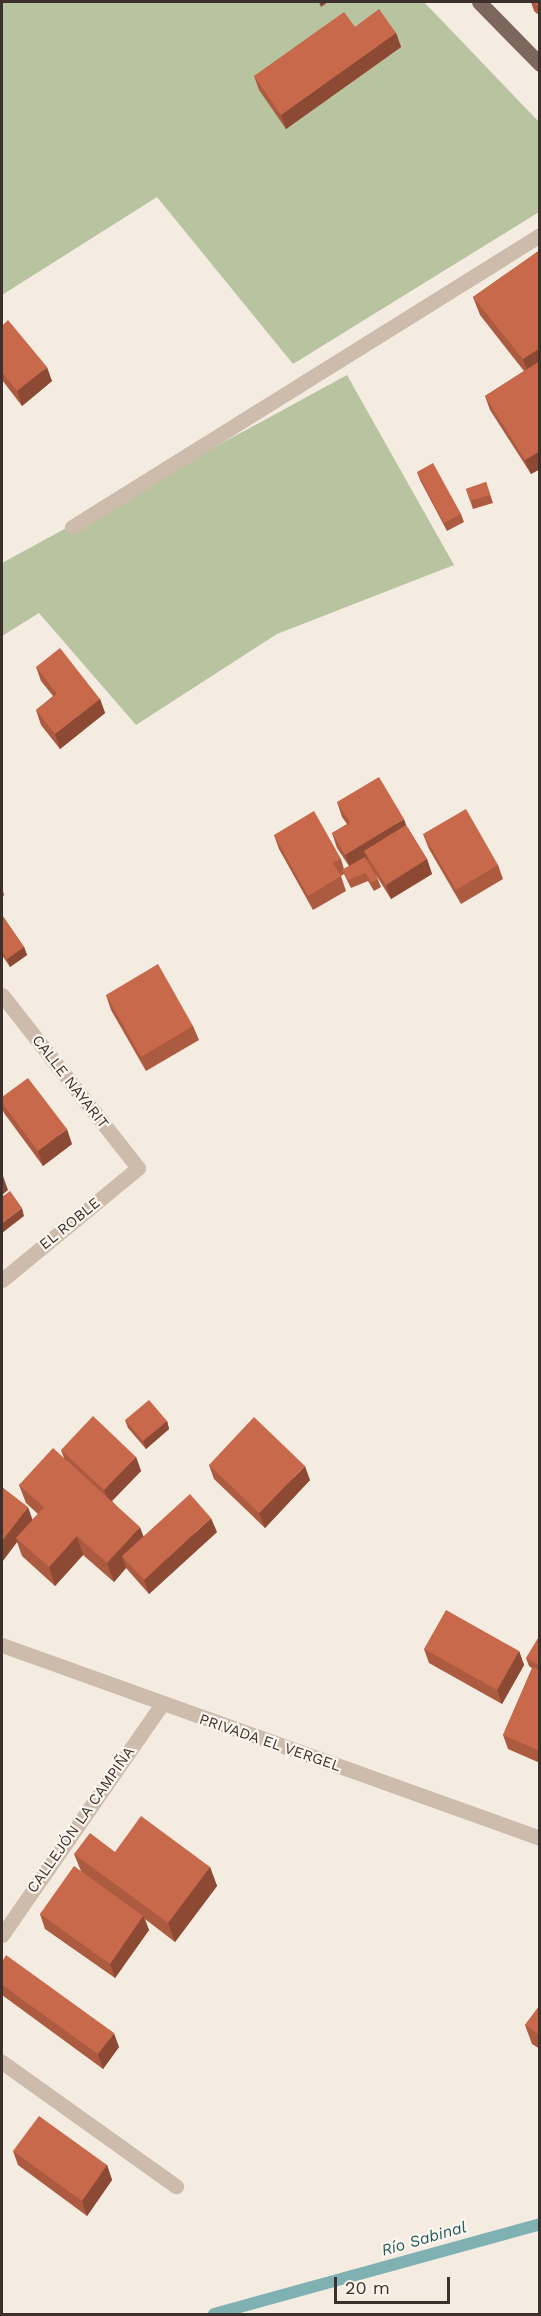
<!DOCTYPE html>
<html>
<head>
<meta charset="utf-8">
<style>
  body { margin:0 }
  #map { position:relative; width:541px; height:2316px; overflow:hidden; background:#f4ebe1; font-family:"Work Sans",sans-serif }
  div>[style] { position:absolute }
  .green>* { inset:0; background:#b8c4a0 }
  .stream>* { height:12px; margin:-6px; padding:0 6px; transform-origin:6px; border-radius:6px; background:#7fb0b2 }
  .minor>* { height:15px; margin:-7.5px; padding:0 7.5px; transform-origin:7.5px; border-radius:7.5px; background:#cdbbac }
  .major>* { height:15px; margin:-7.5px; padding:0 7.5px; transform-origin:7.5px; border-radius:7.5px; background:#7d675c }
  .wall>* { inset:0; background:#ac5a40 }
  .shaded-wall>* { inset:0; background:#8c4a34 }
  .building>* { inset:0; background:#c8694b }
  span { translate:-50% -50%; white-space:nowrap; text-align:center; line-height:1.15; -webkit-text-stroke:4.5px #fbf5ee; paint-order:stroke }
  .street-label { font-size:15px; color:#3b302b }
  .water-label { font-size:16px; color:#1f5a5e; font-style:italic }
  .frame { position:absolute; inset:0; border:3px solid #3b302b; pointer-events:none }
  .scale { position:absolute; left:334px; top:2277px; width:116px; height:27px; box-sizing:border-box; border:3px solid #3b302b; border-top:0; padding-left:8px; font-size:18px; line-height:21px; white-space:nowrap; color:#3b302b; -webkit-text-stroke:4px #fbf5ee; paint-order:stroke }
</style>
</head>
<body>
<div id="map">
  <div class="green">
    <i style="clip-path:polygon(2px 2px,424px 2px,539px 122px,539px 212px,293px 364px,157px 197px,2px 295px)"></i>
    <i style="clip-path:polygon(347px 375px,454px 565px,277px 634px,136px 725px,39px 613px,2px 636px,2px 563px)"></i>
  </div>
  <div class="stream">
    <i style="left:214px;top:2314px;width:338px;rotate:-15.4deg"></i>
  </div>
  <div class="minor">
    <i style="left:72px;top:527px;width:552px;rotate:-31.96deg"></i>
    <i style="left:2px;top:995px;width:220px;rotate:51.8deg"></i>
    <i style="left:138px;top:1168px;width:176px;rotate:140.5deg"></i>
    <i style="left:2px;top:1645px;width:572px;rotate:19.73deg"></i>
    <i style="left:2px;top:1935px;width:280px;rotate:-55.3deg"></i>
    <i style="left:2px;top:2062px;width:214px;rotate:35.5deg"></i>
  </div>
  <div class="major">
    <i style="left:479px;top:2px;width:87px;rotate:45.5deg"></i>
  </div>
  <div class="wall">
    <i style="clip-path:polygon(531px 2px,540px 2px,540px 16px,534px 11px)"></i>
    <i style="clip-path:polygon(355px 27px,396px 33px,401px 47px,286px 129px,259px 90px,254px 76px)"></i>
    <i style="clip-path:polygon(540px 250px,540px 469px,531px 474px,490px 410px,485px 396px,524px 371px,480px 315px,473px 297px)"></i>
    <i style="clip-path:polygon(2px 326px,52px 381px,22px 406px,2px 380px)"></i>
    <i style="clip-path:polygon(417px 472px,461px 514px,464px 522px,447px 531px,420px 480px)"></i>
    <i style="clip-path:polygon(486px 482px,493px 503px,473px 509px,466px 489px)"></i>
    <i style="clip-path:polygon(36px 667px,100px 699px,105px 713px,60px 749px,41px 725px,36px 710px,53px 696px,41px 681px)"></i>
    <i style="clip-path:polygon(337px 802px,408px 828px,427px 859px,432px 874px,391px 899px,376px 875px,381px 887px,374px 891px,368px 881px,351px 888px,344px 874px,341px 876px,346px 891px,313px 910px,279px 849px,274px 835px,341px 859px,344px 869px,349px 866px,337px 848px,332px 833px,347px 824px,342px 817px)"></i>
    <i style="clip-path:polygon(423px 834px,498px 865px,503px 879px,461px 904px,429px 849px)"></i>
    <i style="clip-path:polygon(2px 915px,24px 947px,27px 955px,10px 967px,2px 955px)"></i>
    <i style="clip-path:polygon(106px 995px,193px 1026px,199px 1040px,146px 1071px,111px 1010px)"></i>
    <i style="clip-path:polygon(2px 1097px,72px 1144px,43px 1166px,4px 1113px,2px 1107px)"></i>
    <i style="clip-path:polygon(125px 1420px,167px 1421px,169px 1429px,146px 1449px,128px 1428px)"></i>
    <i style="clip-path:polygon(61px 1450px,136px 1457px,141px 1471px,112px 1501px,143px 1536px,217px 1532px,149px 1594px,126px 1568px,114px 1582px,83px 1555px,55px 1586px,22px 1556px,17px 1542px,2px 1562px,2px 1487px,32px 1520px,38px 1514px,26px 1503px,19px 1485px,64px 1458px)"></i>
    <i style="clip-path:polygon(209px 1465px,310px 1480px,265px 1528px,214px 1479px)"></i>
    <i style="clip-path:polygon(540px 1640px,540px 1763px,508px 1749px,503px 1735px,532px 1668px,529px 1666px,526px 1658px)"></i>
    <i style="clip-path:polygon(424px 1649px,519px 1651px,524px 1665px,502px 1704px,429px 1663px)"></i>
    <i style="clip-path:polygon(115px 1852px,210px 1867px,217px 1886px,175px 1942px,145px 1919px,149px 1930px,115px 1978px,45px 1929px,40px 1914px,81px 1871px,74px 1854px)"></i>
    <i style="clip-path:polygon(2px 1962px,119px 2047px,103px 2069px,2px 1995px)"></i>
    <i style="clip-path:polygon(540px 2005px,540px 2049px,532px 2044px,525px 2025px)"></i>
    <i style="clip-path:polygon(13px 2151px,107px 2165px,112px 2180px,87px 2216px,18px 2165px)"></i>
  </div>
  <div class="shaded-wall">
    <i style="clip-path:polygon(319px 2px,328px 2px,321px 7px)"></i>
    <i style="clip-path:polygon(396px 33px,401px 47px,286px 129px,281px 115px)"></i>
    <i style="clip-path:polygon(540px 348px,540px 371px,530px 378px,523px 359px)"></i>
    <i style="clip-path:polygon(47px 367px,52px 381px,22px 406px,17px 391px)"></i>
    <i style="clip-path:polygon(540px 451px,540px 469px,531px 474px,525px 460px)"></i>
    <i style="clip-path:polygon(100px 699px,105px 713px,60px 749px,55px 734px)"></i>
    <i style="clip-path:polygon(404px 819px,409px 833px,364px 851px,368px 859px,351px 869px,345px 855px)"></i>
    <i style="clip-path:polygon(427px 859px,432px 874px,391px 899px,386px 885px)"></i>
    <i style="clip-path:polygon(2px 888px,4px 895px,2px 898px)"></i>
    <i style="clip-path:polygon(24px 947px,27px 955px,10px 967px,7px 959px)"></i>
    <i style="clip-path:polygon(67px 1129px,72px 1144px,43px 1166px,38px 1151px)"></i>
    <i style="clip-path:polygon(3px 1176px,8px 1190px,2px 1195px,2px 1177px)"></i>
    <i style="clip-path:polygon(22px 1208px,24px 1216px,2px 1233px,2px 1223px)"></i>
    <i style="clip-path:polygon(167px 1421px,169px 1429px,146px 1449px,143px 1441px)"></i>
    <i style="clip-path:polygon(136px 1457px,141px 1471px,109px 1504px,104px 1490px)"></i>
    <i style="clip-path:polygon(305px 1466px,310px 1480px,265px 1528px,259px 1513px)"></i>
    <i style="clip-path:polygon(28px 1507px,33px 1521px,16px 1538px,17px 1542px,2px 1562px,2px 1541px)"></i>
    <i style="clip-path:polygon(211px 1518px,217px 1532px,149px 1594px,144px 1580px)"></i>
    <i style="clip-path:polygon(140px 1527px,147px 1546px,122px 1556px,126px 1568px,114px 1582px,107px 1563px)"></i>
    <i style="clip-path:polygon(77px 1536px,83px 1555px,55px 1586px,49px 1567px)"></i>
    <i style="clip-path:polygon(519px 1651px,524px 1665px,502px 1704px,497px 1690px)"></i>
    <i style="clip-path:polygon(210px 1867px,217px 1886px,175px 1942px,168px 1923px)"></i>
    <i style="clip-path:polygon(143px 1916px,149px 1930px,115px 1978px,110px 1964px)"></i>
    <i style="clip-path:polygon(114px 2033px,119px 2047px,103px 2069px,98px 2054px)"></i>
    <i style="clip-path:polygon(107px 2165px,112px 2180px,87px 2216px,82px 2201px)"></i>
  </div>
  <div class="building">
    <i style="clip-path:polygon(534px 2px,540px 2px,540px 7px)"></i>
    <i style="clip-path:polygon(379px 9px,396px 33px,281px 115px,254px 76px,344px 12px,355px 27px)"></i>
    <i style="clip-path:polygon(540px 250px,540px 348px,523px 359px,473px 297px)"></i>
    <i style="clip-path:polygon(8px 320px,47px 367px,17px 391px,2px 372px,2px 326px)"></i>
    <i style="clip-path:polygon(540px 361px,540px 451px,525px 460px,485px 396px)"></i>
    <i style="clip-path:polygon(433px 463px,461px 514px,444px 523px,417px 472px)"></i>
    <i style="clip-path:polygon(486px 482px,490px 495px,470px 501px,466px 489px)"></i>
    <i style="clip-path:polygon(60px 648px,100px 699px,55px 734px,36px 710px,57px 694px,36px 667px)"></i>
    <i style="clip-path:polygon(379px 777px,404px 819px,345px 855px,332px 833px,350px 823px,337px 802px)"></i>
    <i style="clip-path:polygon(466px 809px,498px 865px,456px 890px,423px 834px)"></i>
    <i style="clip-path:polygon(314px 811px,341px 859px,333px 863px,341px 876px,308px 896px,274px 835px)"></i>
    <i style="clip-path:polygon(406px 825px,427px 859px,386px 885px,364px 851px)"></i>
    <i style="clip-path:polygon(365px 857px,378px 879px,371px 883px,366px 873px,348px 880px,342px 870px)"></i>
    <i style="clip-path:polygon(2px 915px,24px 947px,7px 959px,2px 951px)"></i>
    <i style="clip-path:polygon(158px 964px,193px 1026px,141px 1057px,106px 995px)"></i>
    <i style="clip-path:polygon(28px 1078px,67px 1129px,38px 1151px,2px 1103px,2px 1097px)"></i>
    <i style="clip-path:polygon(10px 1191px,22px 1208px,2px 1223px,2px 1197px)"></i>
    <i style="clip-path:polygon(149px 1400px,167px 1421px,143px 1441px,125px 1420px)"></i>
    <i style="clip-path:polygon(93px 1416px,136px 1457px,104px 1490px,61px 1450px)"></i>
    <i style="clip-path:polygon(254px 1417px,305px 1466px,259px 1513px,209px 1465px)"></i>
    <i style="clip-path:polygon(53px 1448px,140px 1527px,107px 1563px,77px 1536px,49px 1567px,16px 1538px,44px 1507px,19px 1485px)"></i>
    <i style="clip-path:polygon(2px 1487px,28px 1507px,2px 1541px)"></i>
    <i style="clip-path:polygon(190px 1494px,211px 1518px,144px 1580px,122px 1556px)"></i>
    <i style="clip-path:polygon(446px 1610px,519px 1651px,497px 1690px,424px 1649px)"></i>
    <i style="clip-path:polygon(538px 1638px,540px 1640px,540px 1666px,526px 1658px)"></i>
    <i style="clip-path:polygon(533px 1667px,540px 1670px,540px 1751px,503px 1735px)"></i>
    <i style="clip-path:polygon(141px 1816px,210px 1867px,168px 1923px,74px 1854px,90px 1833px,115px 1852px)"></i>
    <i style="clip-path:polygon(74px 1866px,143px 1916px,110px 1964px,40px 1914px)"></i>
    <i style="clip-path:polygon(6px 1955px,114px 2033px,98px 2054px,2px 1985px,2px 1962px)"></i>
    <i style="clip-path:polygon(540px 2005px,540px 2035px,525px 2025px)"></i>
    <i style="clip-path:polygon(39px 2116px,107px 2165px,82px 2201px,13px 2151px)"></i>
  </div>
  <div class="street-label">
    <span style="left:70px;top:1082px;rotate:52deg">CALLE NAYARIT</span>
    <span style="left:70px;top:1224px;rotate:-39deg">EL ROBLE</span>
    <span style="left:270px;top:1743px;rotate:19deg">PRIVADA EL VERGEL</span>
    <span style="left:81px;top:1820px;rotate:-55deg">CALLEJÓN LA CAMPIÑA</span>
  </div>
  <div class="water-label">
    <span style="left:424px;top:2239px;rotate:-16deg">Río Sabinal</span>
  </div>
  <div class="frame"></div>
  <div class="scale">20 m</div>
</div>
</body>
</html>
